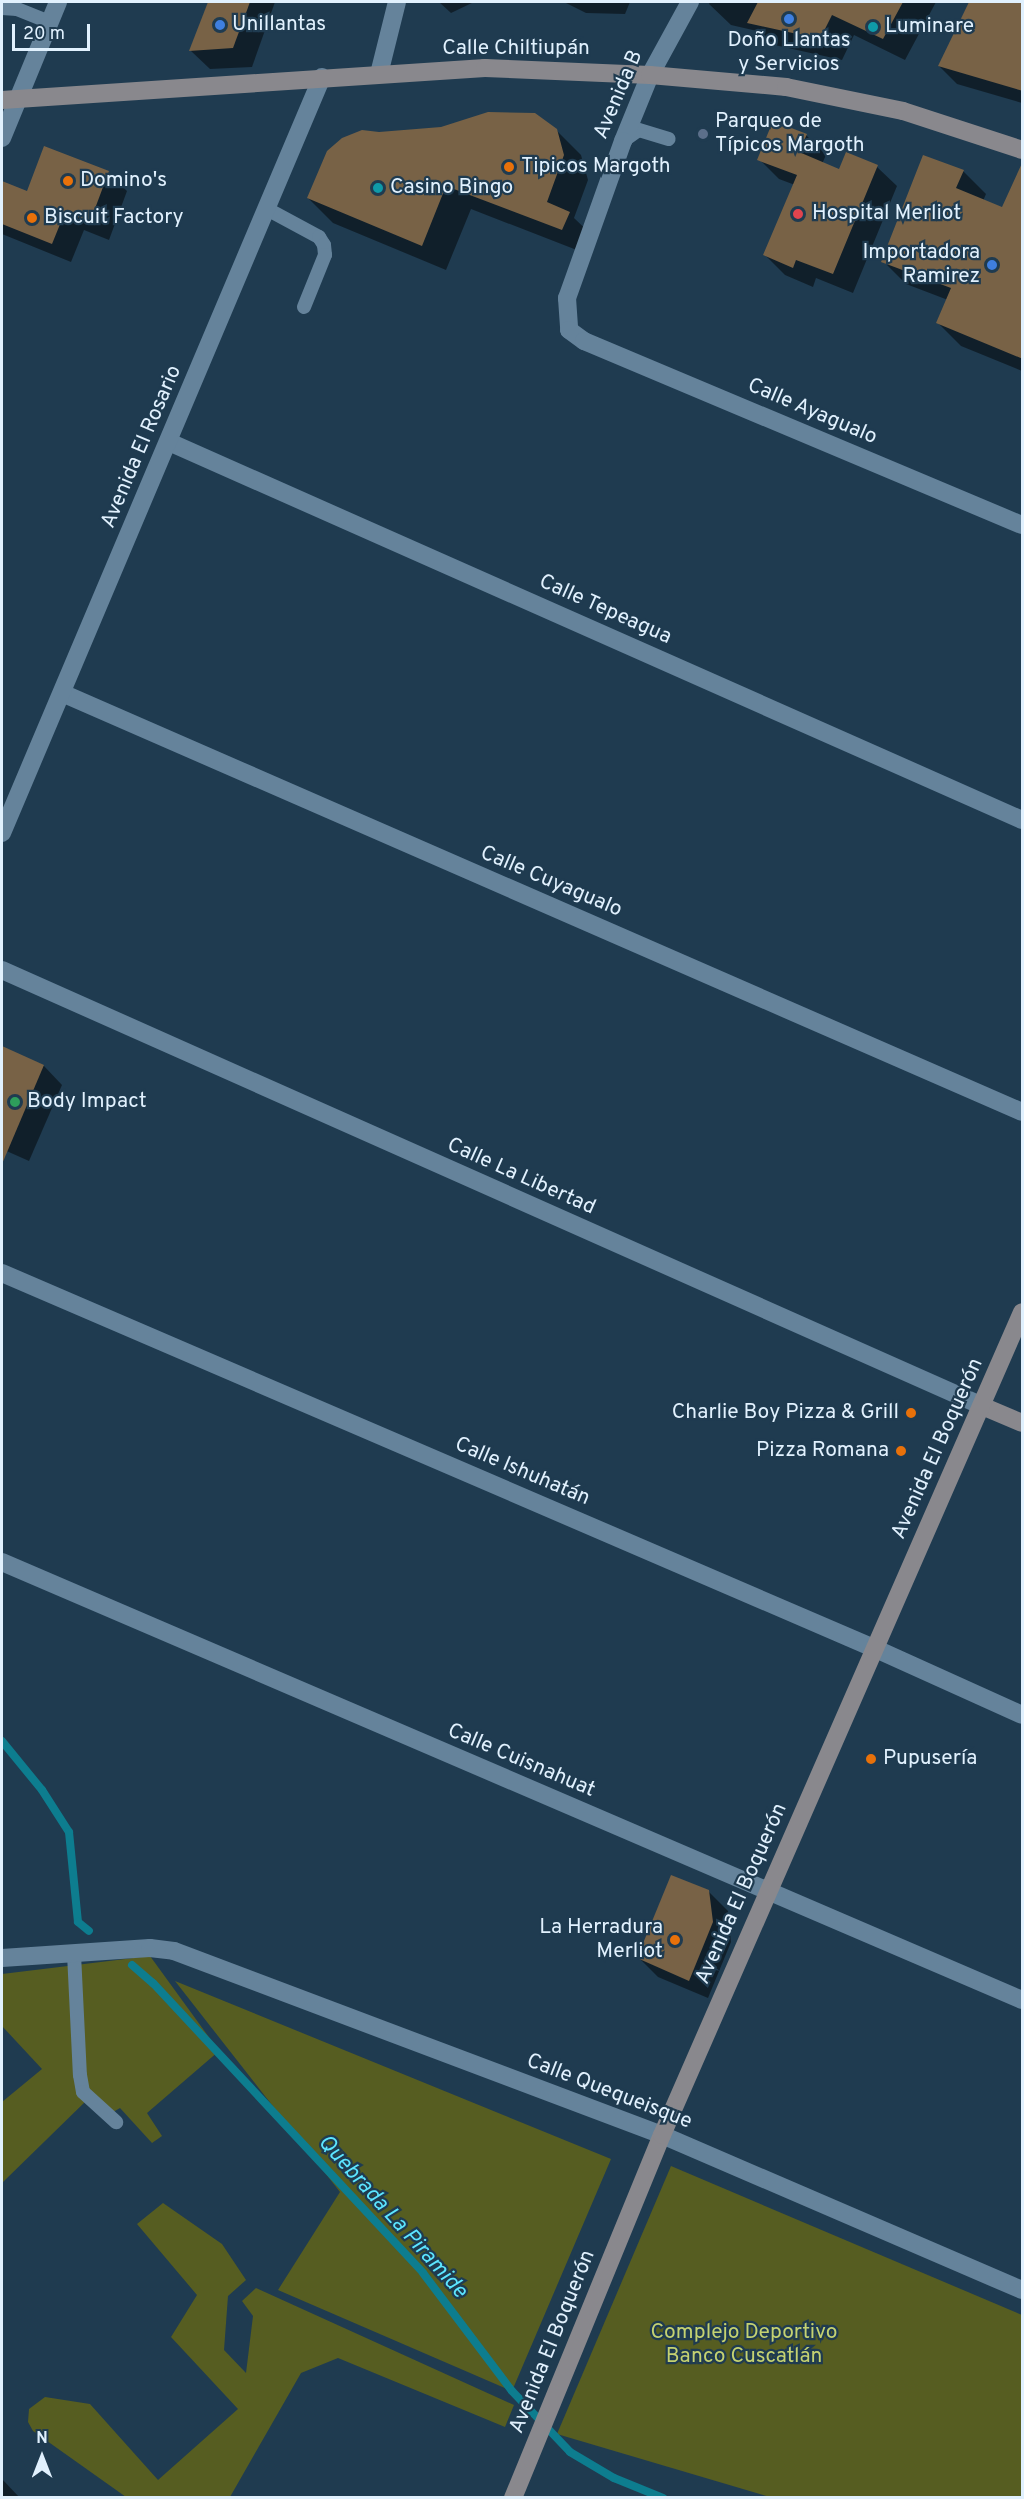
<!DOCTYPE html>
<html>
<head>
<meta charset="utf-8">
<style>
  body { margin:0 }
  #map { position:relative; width:1024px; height:2499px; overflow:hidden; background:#1f3b50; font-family:Overpass,sans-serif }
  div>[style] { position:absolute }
  .green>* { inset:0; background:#565d21 }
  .shadow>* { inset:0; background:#0007 }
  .stream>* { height:8px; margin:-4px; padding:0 4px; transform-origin:4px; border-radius:4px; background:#0d7d8f }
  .building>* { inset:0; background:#786246 }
  .lane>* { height:14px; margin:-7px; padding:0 7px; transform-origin:7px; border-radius:7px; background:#65839b }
  .street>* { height:18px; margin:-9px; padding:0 9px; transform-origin:9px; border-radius:9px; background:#65839b }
  .secondary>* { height:18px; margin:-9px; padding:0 9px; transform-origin:9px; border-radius:9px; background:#89888d }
  .dots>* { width:16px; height:16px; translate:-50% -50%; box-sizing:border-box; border:3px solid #1f3b50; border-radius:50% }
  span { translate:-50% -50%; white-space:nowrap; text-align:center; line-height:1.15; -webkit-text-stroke:4.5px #1f3b50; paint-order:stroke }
  .poi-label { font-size:21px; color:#e1f1fe }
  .left { translate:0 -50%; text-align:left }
  .right { translate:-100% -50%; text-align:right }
  .street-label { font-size:21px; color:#e1f1fe }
  .park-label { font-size:21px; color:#c5d271 }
  .water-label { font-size:22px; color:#5ce5ff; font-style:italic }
  .frame { position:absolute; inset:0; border:3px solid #e1f1fe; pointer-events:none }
  .north { position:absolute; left:12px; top:2427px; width:60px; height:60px; -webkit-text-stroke:4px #1f3b50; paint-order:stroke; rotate:0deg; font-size:16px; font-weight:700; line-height:24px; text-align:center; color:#e1f1fe }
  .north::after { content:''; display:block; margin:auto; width:21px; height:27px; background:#e1f1fe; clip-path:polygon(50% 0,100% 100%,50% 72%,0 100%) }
  .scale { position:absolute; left:12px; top:24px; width:78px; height:27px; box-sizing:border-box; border:3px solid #e1f1fe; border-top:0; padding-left:8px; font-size:18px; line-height:21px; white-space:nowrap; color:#e1f1fe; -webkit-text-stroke:4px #1f3b50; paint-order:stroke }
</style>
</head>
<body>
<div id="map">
  <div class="green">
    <i style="clip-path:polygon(150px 1956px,219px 2051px,147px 2113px,162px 2136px,152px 2143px,120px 2108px,103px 2118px,87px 2100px,2px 2183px,2px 2102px,42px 2069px,2px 2026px,2px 1974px)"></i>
    <i style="clip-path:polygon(175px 1981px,611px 2159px,512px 2391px,278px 2290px,340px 2192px)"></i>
    <i style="clip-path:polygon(671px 2166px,1022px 2315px,1022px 2497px,770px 2497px,557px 2434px)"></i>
    <i style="clip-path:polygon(163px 2203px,222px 2244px,246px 2280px,228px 2296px,224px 2350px,246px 2373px,253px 2316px,242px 2301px,256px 2288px,514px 2405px,505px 2427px,338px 2358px,301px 2373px,230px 2497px,126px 2497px,33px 2431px,28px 2422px,29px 2409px,45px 2397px,90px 2404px,158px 2480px,238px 2409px,171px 2337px,197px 2295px,137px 2224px)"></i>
  </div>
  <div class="shadow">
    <i style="clip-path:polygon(210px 2px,275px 2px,252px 67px,210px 69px,191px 51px)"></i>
    <i style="clip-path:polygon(439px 2px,474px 2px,451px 13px)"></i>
    <i style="clip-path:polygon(564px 2px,630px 2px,625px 14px,586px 13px)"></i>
    <i style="clip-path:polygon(710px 2px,936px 2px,905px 60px,854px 35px,842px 60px,770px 44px,757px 31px,731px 25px,709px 4px)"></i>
    <i style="clip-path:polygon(973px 2px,1022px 2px,1022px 103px,957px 84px,939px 66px)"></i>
    <i style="clip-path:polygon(556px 130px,581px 155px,588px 180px,574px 218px,594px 237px,587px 254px,471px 209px,446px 270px,333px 223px,308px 198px,379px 133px)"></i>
    <i style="clip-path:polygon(806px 135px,826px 155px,822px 164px,840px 171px,877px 167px,897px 186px,853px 293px,816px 278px,813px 287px,785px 275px,765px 255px,795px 185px,779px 179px,759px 159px)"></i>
    <i style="clip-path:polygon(45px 148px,108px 173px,127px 191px,109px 240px,84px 230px,71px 262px,2px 234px,2px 183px,28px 193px)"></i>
    <i style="clip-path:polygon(963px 171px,986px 194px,983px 201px,1003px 209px,1022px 192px,1022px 371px,961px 346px,938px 323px,948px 300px,906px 284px,883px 261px)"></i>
    <i style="clip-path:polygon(2px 1047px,44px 1066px,62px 1085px,29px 1161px,2px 1149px)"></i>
    <i style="clip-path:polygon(709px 1892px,728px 1911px,731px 1942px,708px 1998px,658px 1977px,639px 1958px)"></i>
    <i style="clip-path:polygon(2px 2479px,20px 2498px,2px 2498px)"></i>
  </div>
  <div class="stream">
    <i style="left:2px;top:1741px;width:63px;rotate:50.8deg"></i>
    <i style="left:42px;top:1790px;width:50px;rotate:57.3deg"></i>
    <i style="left:69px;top:1832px;width:90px;rotate:84.3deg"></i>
    <i style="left:78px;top:1922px;width:14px;rotate:39deg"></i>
    <i style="left:132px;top:1965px;width:28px;rotate:41deg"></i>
    <i style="left:153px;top:1983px;width:396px;rotate:47deg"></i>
    <i style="left:423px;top:2273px;width:148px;rotate:53deg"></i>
    <i style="left:512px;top:2391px;width:84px;rotate:46.4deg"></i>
    <i style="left:570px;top:2452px;width:51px;rotate:30.6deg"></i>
    <i style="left:614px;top:2478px;width:53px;rotate:22.2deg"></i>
  </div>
  <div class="building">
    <i style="clip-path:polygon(208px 2px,250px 2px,233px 48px,189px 51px)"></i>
    <i style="clip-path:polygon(758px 2px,903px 2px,883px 39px,832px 15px,820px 39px,747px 23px)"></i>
    <i style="clip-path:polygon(969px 2px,1023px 2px,1023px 91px,938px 66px)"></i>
    <i style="clip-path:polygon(488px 112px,535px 113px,557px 129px,564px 155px,547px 202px,570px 212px,562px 230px,446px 186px,422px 246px,307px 198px,327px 151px,342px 138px,362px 130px,379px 132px,441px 127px)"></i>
    <i style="clip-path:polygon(773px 121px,807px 134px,799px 152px,839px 169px,846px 152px,878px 165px,833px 274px,796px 260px,793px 268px,763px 255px,797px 175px,757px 160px)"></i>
    <i style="clip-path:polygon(44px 146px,109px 171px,90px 222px,65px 212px,52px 244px,2px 224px,2px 181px,27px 191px)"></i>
    <i style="clip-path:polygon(923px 155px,964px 170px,956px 188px,1002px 207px,1023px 161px,1023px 359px,936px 323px,951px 288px,881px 262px)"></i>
    <i style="clip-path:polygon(2px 1046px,44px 1065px,2px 1164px)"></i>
    <i style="clip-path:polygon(671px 1875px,709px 1890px,713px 1922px,689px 1981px,637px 1958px)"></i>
  </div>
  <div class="lane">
    <i style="left:2px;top:8px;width:15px;rotate:4deg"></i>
    <i style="left:17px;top:9px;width:35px;rotate:22deg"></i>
    <i style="left:623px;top:141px;width:19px;rotate:-35deg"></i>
    <i style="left:639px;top:130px;width:31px;rotate:17deg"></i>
    <i style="left:267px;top:209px;width:59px;rotate:28.3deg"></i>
    <i style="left:319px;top:237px;width:9px;rotate:58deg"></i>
    <i style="left:324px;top:245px;width:10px;rotate:84deg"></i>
    <i style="left:325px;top:255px;width:56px;rotate:112deg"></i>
    <i style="left:74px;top:1954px;width:121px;rotate:87.2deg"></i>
    <i style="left:80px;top:2075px;width:17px;rotate:80deg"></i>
    <i style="left:83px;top:2092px;width:45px;rotate:42.3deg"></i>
  </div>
  <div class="street">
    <i style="left:690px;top:2px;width:83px;rotate:118.7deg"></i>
    <i style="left:650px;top:75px;width:71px;rotate:112.2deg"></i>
    <i style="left:623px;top:141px;width:167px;rotate:109.6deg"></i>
    <i style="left:567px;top:298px;width:32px;rotate:86deg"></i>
    <i style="left:569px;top:330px;width:19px;rotate:36deg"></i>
    <i style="left:584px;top:341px;width:475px;rotate:22.8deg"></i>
    <i style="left:379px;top:74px;width:74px;rotate:-76deg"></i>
    <i style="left:2px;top:138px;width:147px;rotate:-67.6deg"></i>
    <i style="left:169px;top:442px;width:933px;rotate:23.9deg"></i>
    <i style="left:62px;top:693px;width:1047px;rotate:23.58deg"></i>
    <i style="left:2px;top:833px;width:821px;rotate:-67.06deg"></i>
    <i style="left:2px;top:970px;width:1073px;rotate:23.98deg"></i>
    <i style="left:2px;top:1273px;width:951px;rotate:23.28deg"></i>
    <i style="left:876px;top:1649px;width:160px;rotate:24.3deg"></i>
    <i style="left:2px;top:1562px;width:1110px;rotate:23.24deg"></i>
    <i style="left:2px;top:1958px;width:148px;rotate:-3.9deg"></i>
    <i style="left:150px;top:1948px;width:24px;rotate:7deg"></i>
    <i style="left:174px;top:1951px;width:522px;rotate:20.66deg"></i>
    <i style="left:662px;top:2135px;width:392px;rotate:23.3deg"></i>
  </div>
  <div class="secondary">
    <i style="left:2px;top:100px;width:484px;rotate:-3.8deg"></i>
    <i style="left:485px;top:68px;width:165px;rotate:2.4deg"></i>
    <i style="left:650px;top:75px;width:137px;rotate:5deg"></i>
    <i style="left:786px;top:87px;width:119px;rotate:11.6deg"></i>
    <i style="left:903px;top:111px;width:125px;rotate:18.1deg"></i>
    <i style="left:982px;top:1406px;width:43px;rotate:23deg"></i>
    <i style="left:513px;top:2498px;width:392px;rotate:-67.7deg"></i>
    <i style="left:662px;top:2135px;width:898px;rotate:-66.37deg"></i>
  </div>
  <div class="dots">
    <i style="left:789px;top:19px;background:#3f7fe0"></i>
    <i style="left:220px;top:25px;background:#3f7fe0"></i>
    <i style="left:873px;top:27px;background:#0f9aa8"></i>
    <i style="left:703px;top:134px;background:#5c6f8a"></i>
    <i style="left:509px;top:167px;background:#e8710a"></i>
    <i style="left:68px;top:181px;background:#e8710a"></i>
    <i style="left:378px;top:188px;background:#0f9aa8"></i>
    <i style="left:798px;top:214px;background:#e0444e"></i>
    <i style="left:32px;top:218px;background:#e8710a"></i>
    <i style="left:992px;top:265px;background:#3f7fe0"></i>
    <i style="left:15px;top:1102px;background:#2e9e5b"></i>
    <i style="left:911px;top:1413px;background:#e8710a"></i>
    <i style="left:901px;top:1451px;background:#e8710a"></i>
    <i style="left:871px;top:1759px;background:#e8710a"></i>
    <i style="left:675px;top:1940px;background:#e8710a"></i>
  </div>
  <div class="poi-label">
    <span class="left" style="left:232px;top:25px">Unillantas</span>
    <span class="left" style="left:885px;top:27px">Luminare</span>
    <span style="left:789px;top:53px">Doño Llantas<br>y Servicios</span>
    <span class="left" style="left:715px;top:134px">Parqueo de<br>Típicos Margoth</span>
    <span class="left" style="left:521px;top:167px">Tipicos Margoth</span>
    <span class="left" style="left:80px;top:181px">Domino's</span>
    <span class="left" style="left:390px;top:188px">Casino Bingo</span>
    <span class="left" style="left:812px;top:214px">Hospital Merliot</span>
    <span class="left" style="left:44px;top:218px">Biscuit Factory</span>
    <span class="right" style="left:980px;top:265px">Importadora<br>Ramirez</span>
    <span class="left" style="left:27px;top:1102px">Body Impact</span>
    <span class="right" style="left:899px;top:1413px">Charlie Boy Pizza &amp; Grill</span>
    <span class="right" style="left:889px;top:1451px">Pizza Romana</span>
    <span class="left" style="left:883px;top:1759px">Pupusería</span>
    <span class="right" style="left:663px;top:1940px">La Herradura<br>Merliot</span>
  </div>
  <div class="street-label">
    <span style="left:516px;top:49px">Calle Chiltiupán</span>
    <span style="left:619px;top:95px;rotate:-67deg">Avenida B</span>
    <span style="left:812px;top:412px;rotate:23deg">Calle Ayagualo</span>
    <span style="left:142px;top:447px;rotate:-67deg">Avenida El Rosario</span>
    <span style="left:605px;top:610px;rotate:24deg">Calle Tepeagua</span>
    <span style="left:551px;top:882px;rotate:23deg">Calle Cuyagualo</span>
    <span style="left:521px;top:1177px;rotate:24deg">Calle La Libertad</span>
    <span style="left:938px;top:1449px;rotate:-66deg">Avenida El Boquerón</span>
    <span style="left:522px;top:1472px;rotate:23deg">Calle Ishuhatán</span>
    <span style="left:521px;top:1761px;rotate:23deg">Calle Cuisnahuat</span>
    <span style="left:742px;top:1894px;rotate:-66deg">Avenida El Boquerón</span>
    <span style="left:609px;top:2092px;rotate:21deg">Calle Quequeisque</span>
    <span style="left:553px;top:2342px;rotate:-68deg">Avenida El Boquerón</span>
  </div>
  <div class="park-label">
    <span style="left:744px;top:2345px">Complejo Deportivo<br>Banco Cuscatlán</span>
  </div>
  <div class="water-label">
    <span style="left:392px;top:2217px;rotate:48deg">Quebrada La Piramide</span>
  </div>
  <div class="frame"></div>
  <div class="north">N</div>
  <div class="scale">20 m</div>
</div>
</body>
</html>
